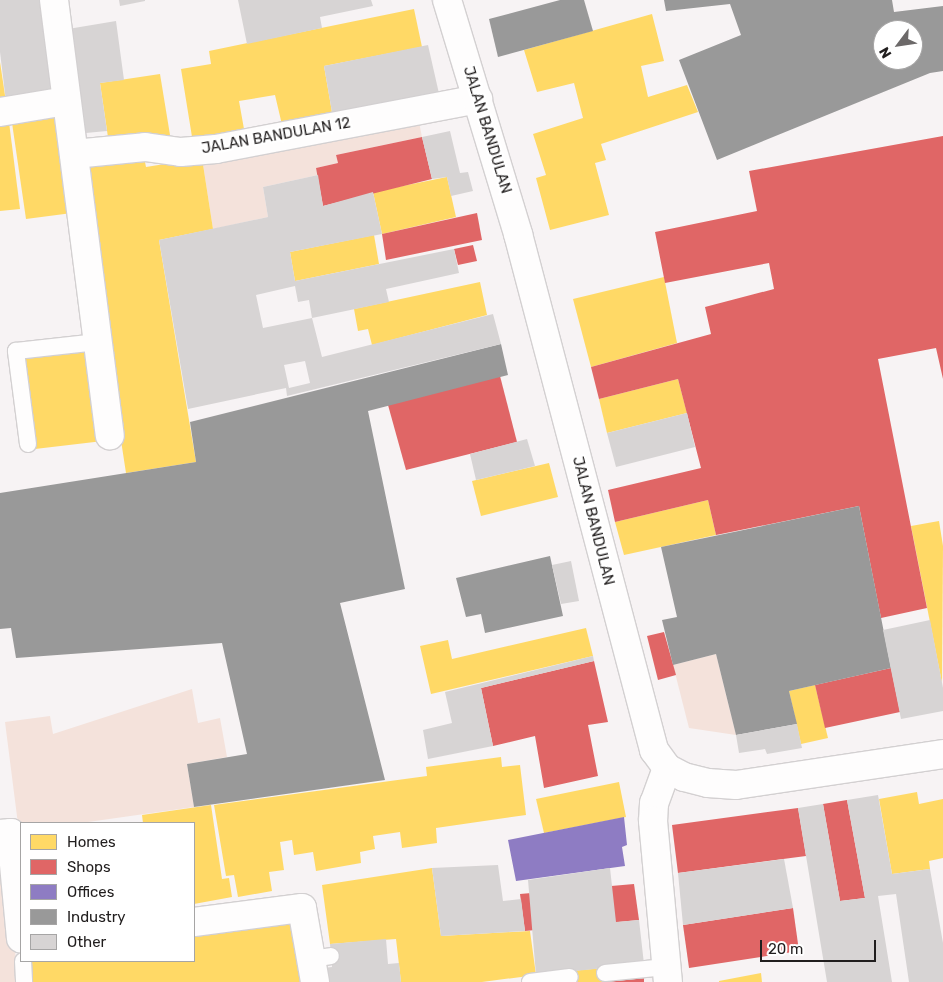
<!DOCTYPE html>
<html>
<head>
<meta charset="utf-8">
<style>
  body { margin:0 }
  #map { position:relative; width:943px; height:982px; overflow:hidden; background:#f7f3f4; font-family:Rubik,sans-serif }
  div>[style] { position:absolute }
  .green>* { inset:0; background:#f4e2db }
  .homes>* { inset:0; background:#ffd966 }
  .shops>* { inset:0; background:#e06666 }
  .offices>* { inset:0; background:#8e7cc3 }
  .industry>* { inset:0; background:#999 }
  .building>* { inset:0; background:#d7d4d4 }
  .roads { filter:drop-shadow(1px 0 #d3d0d1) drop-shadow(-1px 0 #d3d0d1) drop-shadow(0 1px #d3d0d1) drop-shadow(0 -1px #d3d0d1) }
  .lane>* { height:16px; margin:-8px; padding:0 8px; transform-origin:8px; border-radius:8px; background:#fefdfd }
  .street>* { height:28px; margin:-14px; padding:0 14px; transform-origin:14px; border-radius:14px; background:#fefdfd }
  .secondary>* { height:28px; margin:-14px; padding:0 14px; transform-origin:14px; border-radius:14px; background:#fefdfd }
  span { translate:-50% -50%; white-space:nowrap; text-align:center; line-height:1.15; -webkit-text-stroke:5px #fff; paint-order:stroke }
  .street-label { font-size:15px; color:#211e1e }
  .legend { position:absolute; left:20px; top:822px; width:175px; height:140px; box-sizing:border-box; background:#fff; border:1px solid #a6a5a5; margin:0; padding:6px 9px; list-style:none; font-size:15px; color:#211e1e }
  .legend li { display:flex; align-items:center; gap:10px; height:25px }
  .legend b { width:25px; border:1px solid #a6a5a5 }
  .north { position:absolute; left:873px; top:20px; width:50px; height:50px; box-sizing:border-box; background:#fff; border:1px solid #a6a5a5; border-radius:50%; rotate:239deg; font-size:14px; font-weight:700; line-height:20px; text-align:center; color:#211e1e }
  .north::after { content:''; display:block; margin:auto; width:18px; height:22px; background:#6c6969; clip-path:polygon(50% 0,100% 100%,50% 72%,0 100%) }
  .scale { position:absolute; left:760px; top:940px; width:116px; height:22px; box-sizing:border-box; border:2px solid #211e1e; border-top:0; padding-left:6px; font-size:15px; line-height:18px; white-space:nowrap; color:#211e1e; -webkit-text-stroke:4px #fff; paint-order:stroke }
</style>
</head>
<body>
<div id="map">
  <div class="green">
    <i style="clip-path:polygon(418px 117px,422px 137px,336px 155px,338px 163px,316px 168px,318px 175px,263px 187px,268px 217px,213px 229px,202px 158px)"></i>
    <i style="clip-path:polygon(716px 654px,736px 735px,689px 728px,673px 665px)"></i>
    <i style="clip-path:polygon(192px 689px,198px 723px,220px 718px,227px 757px,187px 764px,194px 807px,81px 823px,21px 823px,19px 832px,5px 722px,50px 716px,53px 734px)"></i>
    <i style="clip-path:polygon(0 851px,6px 856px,18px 982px,0 982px)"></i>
  </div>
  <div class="homes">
    <i style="clip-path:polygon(414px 9px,422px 47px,324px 66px,333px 118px,283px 129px,275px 95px,239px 101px,244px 129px,224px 133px,225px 138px,193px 143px,181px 69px,211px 64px,209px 51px)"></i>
    <i style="clip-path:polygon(652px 14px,664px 61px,641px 66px,648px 97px,687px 85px,698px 112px,601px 144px,606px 160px,595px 163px,609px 215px,550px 230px,536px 178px,546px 175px,533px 134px,583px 118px,574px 83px,537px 92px,524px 50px)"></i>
    <i style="clip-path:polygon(0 62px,6px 102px,0 103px)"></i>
    <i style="clip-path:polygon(160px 74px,170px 135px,109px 144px,100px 83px)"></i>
    <i style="clip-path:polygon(59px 107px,72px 213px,26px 219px,11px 116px)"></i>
    <i style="clip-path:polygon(9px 122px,20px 209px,0 211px,0 123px)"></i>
    <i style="clip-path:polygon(143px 152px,146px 167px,202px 158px,213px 229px,159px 240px,196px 462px,126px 473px,78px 159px)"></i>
    <i style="clip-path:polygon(447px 177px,456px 217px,382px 234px,373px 192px)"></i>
    <i style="clip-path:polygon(374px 235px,379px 264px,295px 281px,290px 252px)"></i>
    <i style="clip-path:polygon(664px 277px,677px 343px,591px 367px,573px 299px)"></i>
    <i style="clip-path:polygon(480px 282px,487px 315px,372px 345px,368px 329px,358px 331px,354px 309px)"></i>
    <i style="clip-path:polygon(90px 346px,103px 441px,35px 449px,21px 353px)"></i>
    <i style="clip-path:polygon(678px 379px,687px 413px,607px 433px,599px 399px)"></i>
    <i style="clip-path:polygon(549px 463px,558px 497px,481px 516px,472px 481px)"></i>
    <i style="clip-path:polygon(708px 500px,716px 535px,624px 555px,615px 522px)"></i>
    <i style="clip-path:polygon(939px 521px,943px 546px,942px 683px,911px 526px)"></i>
    <i style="clip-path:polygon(586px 628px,593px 656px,431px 694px,420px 646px,448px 640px,452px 659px)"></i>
    <i style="clip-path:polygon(815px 685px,828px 738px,801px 744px,789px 691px)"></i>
    <i style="clip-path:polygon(501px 757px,502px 767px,520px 765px,526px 815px,436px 828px,437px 843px,402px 848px,400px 832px,373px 836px,375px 849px,360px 852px,361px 863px,316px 871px,313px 852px,294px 855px,292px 840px,280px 842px,284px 870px,269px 872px,272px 891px,238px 897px,234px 875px,226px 876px,214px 805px,427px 776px,426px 767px)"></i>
    <i style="clip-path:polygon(619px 782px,626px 817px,544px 833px,536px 799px)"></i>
    <i style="clip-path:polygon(917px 792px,919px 804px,943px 799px,943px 858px,929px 861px,930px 869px,892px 874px,879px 799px)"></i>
    <i style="clip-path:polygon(211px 805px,222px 879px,229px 878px,232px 897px,194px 904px,194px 823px,143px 823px,142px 815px)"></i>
    <i style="clip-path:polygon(432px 868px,441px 936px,530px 931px,536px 975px,482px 982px,401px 982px,396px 939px,330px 944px,322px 885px)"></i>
    <i style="clip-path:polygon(290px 916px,306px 982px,28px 982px,27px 961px,194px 961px,194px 930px)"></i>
    <i style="clip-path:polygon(604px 968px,605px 982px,571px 982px,570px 971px)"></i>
    <i style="clip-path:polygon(761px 973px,762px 982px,719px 982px,719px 981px)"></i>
  </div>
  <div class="shops">
    <i style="clip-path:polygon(943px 136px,943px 379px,936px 348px,878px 359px,927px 608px,881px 618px,859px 506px,716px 535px,708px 500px,615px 522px,608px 490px,701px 468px,678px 379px,599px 399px,591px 367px,711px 334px,705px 307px,774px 289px,769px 263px,665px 283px,655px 232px,757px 211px,749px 171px)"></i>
    <i style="clip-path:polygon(422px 137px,432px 179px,323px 206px,316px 168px,338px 163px,336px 155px)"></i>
    <i style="clip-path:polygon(477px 213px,482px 240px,386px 260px,382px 234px)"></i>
    <i style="clip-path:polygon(473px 245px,477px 261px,458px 265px,454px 249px)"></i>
    <i style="clip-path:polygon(500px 376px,517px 442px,406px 470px,388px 405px)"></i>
    <i style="clip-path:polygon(664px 632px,676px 675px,658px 680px,647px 636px)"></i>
    <i style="clip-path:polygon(594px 661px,608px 722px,588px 725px,598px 776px,544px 788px,535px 736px,493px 746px,481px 688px)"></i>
    <i style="clip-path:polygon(891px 668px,900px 712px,825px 728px,815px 685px)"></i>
    <i style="clip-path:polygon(847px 800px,865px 898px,840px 901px,823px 804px)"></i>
    <i style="clip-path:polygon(798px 808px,806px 856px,678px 873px,672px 825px)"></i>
    <i style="clip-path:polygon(634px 884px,639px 920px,525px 931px,520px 894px)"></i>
    <i style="clip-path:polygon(793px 908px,799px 951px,689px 968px,683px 925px)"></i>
    <i style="clip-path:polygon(644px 974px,644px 982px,605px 982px,605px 978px)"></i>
  </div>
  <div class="offices">
    <i style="clip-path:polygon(624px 817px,627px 845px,622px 847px,625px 866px,516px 881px,508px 840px)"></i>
  </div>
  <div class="industry">
    <i style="clip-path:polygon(560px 0,584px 0,593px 31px,498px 57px,489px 19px)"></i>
    <i style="clip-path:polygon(evenodd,664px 0,892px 0,894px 12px,943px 6px,943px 71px,930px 73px,717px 160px,679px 60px,741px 35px,730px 4px,666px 11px,664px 0,883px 30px,913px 30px,913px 60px,883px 60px,883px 30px)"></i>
    <i style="clip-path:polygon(501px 344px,508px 375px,368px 411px,405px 589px,340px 603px,385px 780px,194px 807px,187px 764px,247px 754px,222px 643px,16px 658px,11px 628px,0 629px,0 493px,196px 462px,190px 422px)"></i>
    <i style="clip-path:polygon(859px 506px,891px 668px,789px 691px,797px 724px,736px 735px,716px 654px,673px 665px,662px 620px,677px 617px,661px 547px)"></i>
    <i style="clip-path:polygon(550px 556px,563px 616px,485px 633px,481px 614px,466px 617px,456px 578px)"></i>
  </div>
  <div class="building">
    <i style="clip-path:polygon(0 0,47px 0,58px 95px,6px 102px,0 52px)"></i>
    <i style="clip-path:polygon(119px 0,145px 0,145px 1px,120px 6px)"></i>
    <i style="clip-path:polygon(238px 0,371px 0,373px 6px,320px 17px,322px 28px,247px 44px)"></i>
    <i style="clip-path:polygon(116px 21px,124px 80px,100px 83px,107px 131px,75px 134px,62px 30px)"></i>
    <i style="clip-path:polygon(428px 45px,440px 98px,333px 118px,324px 66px)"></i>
    <i style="clip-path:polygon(450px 131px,460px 173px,468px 172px,473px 191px,451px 196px,447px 177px,432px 179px,422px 137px)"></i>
    <i style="clip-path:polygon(evenodd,318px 175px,323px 206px,373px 192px,382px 234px,290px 252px,295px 281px,454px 249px,459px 273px,386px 289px,389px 302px,312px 318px,309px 300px,298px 302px,295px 286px,256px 295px,263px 328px,312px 318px,322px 357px,493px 314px,501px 344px,287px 396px,286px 388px,188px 409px,159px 240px,268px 217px,263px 187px,318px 175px,305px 361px,310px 383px,289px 388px,284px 365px,305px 361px)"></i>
    <i style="clip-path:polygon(687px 413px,695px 447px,616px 467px,607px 433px)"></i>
    <i style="clip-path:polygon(527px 439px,535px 466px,476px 480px,470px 454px)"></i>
    <i style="clip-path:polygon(571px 561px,579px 601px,561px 604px,552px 565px)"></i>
    <i style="clip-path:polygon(930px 620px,943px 688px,943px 711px,901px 719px,883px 630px)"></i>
    <i style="clip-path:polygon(593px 656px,594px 661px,481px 688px,493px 746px,428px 759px,423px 730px,452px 723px,445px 692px)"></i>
    <i style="clip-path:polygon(797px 724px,802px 748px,767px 754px,765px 749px,739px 753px,736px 735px)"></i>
    <i style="clip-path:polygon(878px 795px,892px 874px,930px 869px,943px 943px,943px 982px,909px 982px,896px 894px,878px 896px,892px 982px,827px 982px,798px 808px,823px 804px,840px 901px,865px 898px,847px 800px)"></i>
    <i style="clip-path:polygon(784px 859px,793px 908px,683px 925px,678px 873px)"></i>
    <i style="clip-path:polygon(498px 865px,503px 901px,521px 899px,525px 931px,441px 936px,432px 868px)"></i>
    <i style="clip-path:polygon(610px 868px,616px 922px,639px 920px,644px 964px,536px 975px,528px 880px)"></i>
    <i style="clip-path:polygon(386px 939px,388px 964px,399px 963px,401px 982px,324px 982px,323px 968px,332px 967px,330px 944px)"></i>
  </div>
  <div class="roads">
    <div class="lane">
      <i style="left:28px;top:444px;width:94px;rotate:-97.4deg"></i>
      <i style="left:16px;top:351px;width:82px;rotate:-6.3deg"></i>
      <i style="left:312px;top:959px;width:19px;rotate:-9deg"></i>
      <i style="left:23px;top:961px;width:21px;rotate:87deg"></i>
      <i style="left:605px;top:973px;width:61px;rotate:-5.6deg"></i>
      <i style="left:530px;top:982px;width:40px;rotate:-7.1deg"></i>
    </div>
    <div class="street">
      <i style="left:54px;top:0;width:439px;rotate:82.7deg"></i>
      <i style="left:0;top:112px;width:67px;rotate:-9.5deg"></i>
      <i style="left:74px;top:154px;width:71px;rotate:-5.6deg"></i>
      <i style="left:145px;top:147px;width:36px;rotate:8deg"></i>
      <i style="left:181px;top:152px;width:35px;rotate:-5deg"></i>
      <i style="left:216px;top:149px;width:267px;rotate:-10.8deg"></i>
      <i style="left:0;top:834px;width:11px;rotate:-5deg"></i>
      <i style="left:11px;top:833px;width:106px;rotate:84.6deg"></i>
      <i style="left:194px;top:922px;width:109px;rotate:-7.4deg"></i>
      <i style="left:302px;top:908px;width:75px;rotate:80deg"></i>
    </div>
    <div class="secondary">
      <i style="left:447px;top:0;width:245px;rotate:73.1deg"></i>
      <i style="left:518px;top:234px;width:534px;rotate:75.23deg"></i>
      <i style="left:654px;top:750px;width:22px;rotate:54deg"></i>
      <i style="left:667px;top:768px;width:19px;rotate:28deg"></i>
      <i style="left:684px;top:777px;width:25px;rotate:14deg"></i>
      <i style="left:708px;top:783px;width:28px;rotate:4deg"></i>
      <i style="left:736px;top:785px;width:209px;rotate:-8.5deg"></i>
      <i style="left:667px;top:768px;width:37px;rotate:110deg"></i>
      <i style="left:654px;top:803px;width:18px;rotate:93deg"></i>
      <i style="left:653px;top:821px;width:162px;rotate:84.7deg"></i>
    </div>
  </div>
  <div class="street-label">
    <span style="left:487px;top:130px;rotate:73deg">JALAN BANDULAN</span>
    <span style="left:276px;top:136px;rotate:-10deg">JALAN BANDULAN 12</span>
    <span style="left:593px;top:521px;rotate:76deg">JALAN BANDULAN</span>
  </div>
  <ul class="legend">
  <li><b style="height:14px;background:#ffd966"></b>Homes</li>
  <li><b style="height:14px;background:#e06666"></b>Shops</li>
  <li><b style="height:14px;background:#8e7cc3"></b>Offices</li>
  <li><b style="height:14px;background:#999"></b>Industry</li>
  <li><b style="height:14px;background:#d7d4d4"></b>Other</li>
  </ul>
  <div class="north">N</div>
  <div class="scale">20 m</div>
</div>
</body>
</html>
